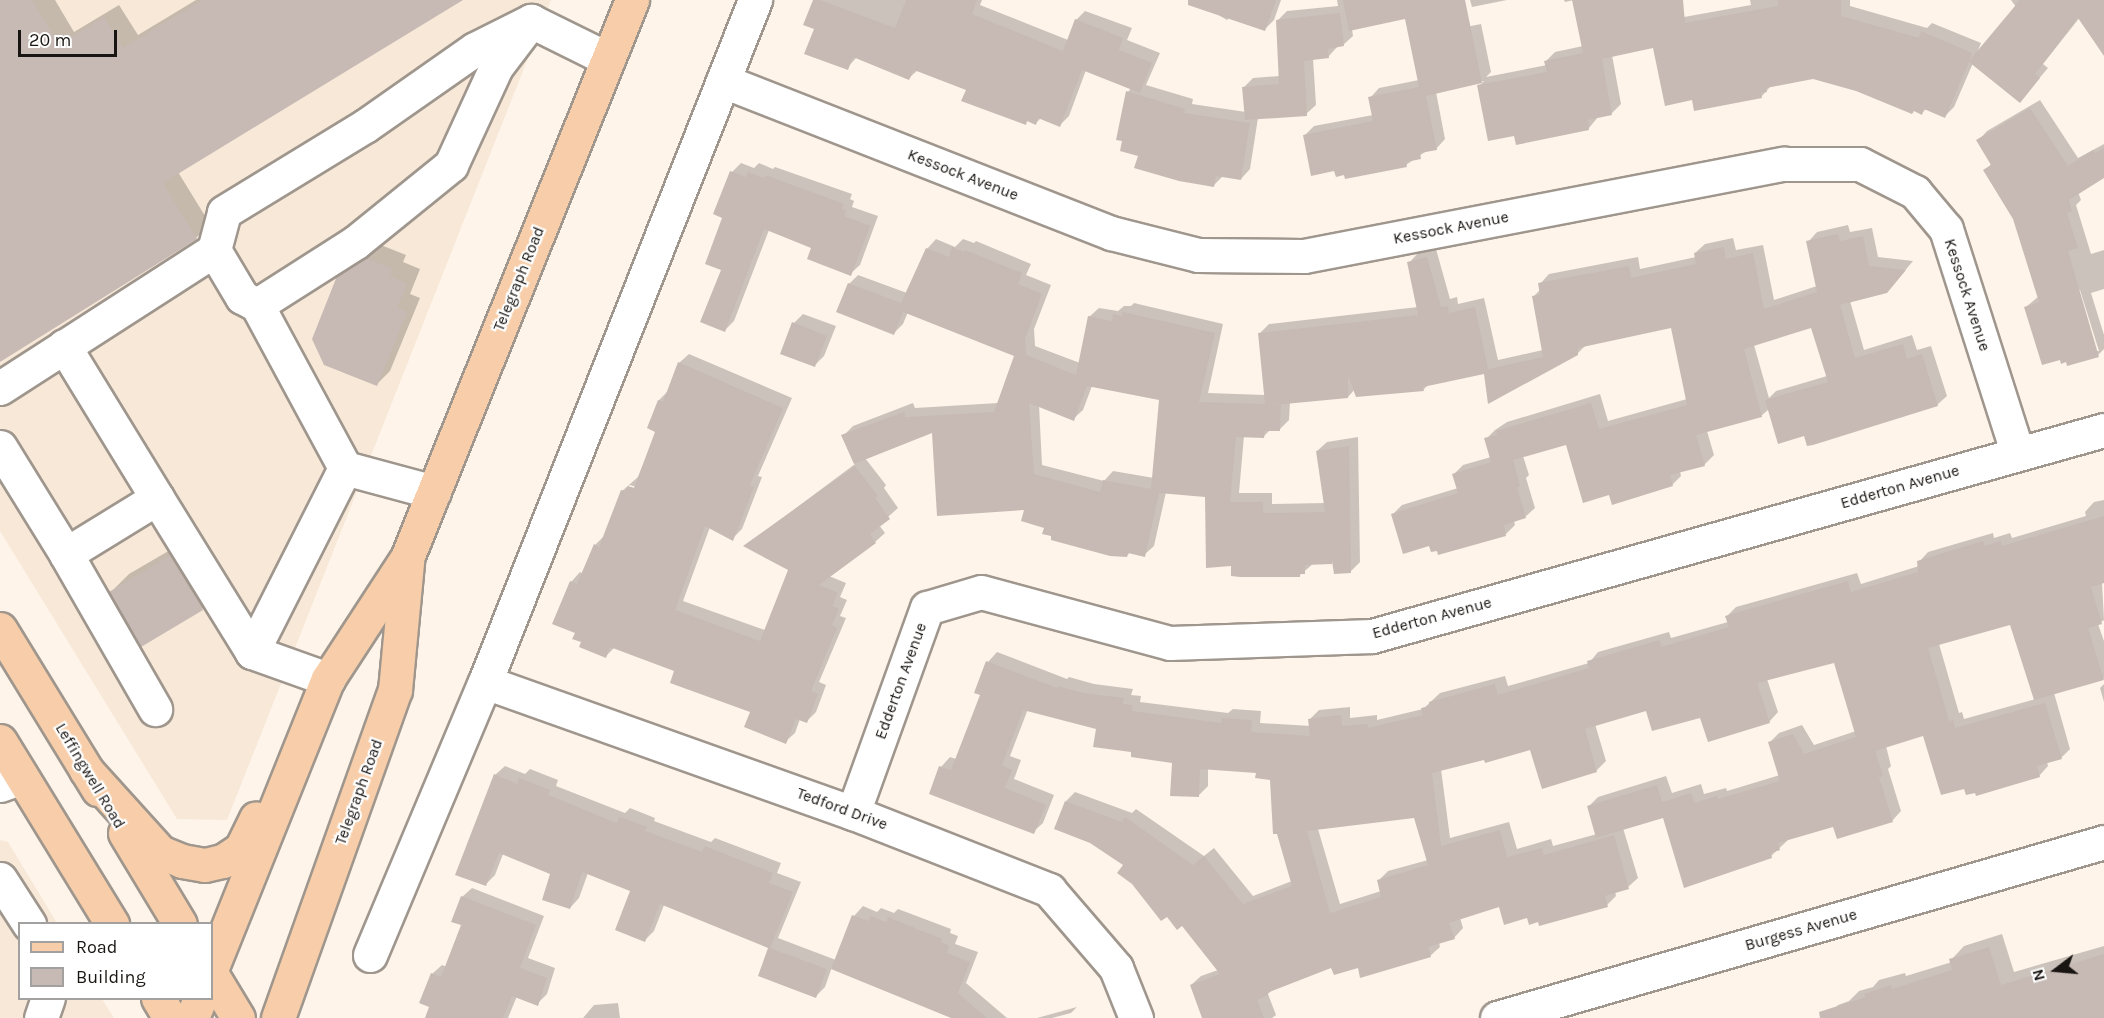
<!DOCTYPE html>
<html>
<head>
<meta charset="utf-8">
<style>
  body { margin:0 }
  #map { position:relative; width:2104px; height:1018px; overflow:hidden; background:#fef4ea; font-family:Karla,sans-serif }
  div>[style] { position:absolute }
  .built>* { inset:0; background:#f7e8d8 }
  .shadow>* { inset:0; background:#0003 }
  .building>* { inset:0; background:#c7bab4 }
  .roads { filter:drop-shadow(2px 0 #9f968d) drop-shadow(-2px 0 #9f968d) drop-shadow(0 2px #9f968d) drop-shadow(0 -2px #9f968d) }
  .minor>* { height:33px; margin:-16.5px; padding:0 16.5px; transform-origin:16.5px; border-radius:16.5px; background:#fff }
  .major>* { height:33px; margin:-16.5px; padding:0 16.5px; transform-origin:16.5px; border-radius:16.5px; background:#f7cea9 }
  span { translate:-50% -50%; white-space:nowrap; text-align:center; line-height:1.15; -webkit-text-stroke:4.5px #fff; paint-order:stroke }
  .street-label { font-size:16px; color:#191512 }
  .legend { position:absolute; left:18px; top:922px; width:195px; height:78px; box-sizing:border-box; background:#fff; border:2px solid #a3a1a0; margin:0; padding:8px 10px; list-style:none; font-size:18px; color:#191512 }
  .legend li { display:flex; align-items:center; gap:12px; height:30px }
  .legend b { width:30px; border:2px solid #a3a1a0 }
  .north { position:absolute; left:2026px; top:940px; width:60px; height:60px; -webkit-text-stroke:4px #fff; paint-order:stroke; rotate:254deg; font-size:16px; font-weight:700; line-height:24px; text-align:center; color:#191512 }
  .north::after { content:''; display:block; margin:auto; width:21px; height:27px; background:#191512; clip-path:polygon(50% 0,100% 100%,50% 72%,0 100%) }
  .scale { position:absolute; left:18px; top:30px; width:99px; height:27px; box-sizing:border-box; border:3px solid #191512; border-top:0; padding-left:8px; font-size:18px; line-height:21px; white-space:nowrap; color:#191512; -webkit-text-stroke:4px #fff; paint-order:stroke }
</style>
</head>
<body>
<div id="map">
  <div class="built">
    <i style="clip-path:polygon(0 0,551px 0,227px 820px,177px 819px,0 531px)"></i>
    <i style="clip-path:polygon(0 840px,8px 842px,57px 923px,20px 924px,20px 998px,102px 999px,114px 1018px,0 1018px)"></i>
  </div>
  <div class="shadow">
    <i style="clip-path:polygon(0 0,55px 0,74px 32px,119px 5px,138px 35px,196px 0,460px 0,178px 172px,210px 224px,196px 238px,0 360px)"></i>
    <i style="clip-path:polygon(815px 0,982px 0,980px 5px,1068px 40px,1076px 20px,1085px 11px,1132px 28px,1127px 40px,1160px 53px,1146px 85px,1193px 99px,1192px 104px,1246px 112px,1244px 87px,1253px 78px,1280px 76px,1277px 21px,1287px 11px,1338px 6px,1337px 0,1412px 0,1352px 29px,1353px 36px,1343px 45px,1338px 46px,1328px 57px,1313px 58px,1316px 105px,1306px 114px,1258px 118px,1250px 169px,1241px 179px,1223px 176px,1214px 185px,1140px 155px,1128px 92px,1131px 88px,1086px 70px,1069px 116px,1060px 125px,1041px 118px,1036px 123px,1028px 120px,1025px 124px,968px 89px,918px 70px,909px 78px,857px 57px,847px 68px,816px 28px)"></i>
    <i style="clip-path:polygon(1193px 0,1281px 0,1274px 20px,1265px 29px,1230px 17px,1227px 20px)"></i>
    <i style="clip-path:polygon(1470px 0,1507px 0,1472px 7px)"></i>
    <i style="clip-path:polygon(1564px 0,1656px 0,1684px 17px,1751px 5px,1750px 0,1850px 0,1850px 6px,1927px 28px,1932px 23px,1981px 43px,1977px 53px,2016px 7px,2011px 0,2083px 0,2088px 7px,2043px 64px,2048px 68px,2020px 101px,1973px 63px,1954px 107px,1945px 116px,1926px 109px,1922px 113px,1857px 89px,1814px 78px,1770px 87px,1761px 97px,1693px 99px,1655px 47px,1612px 55px,1621px 104px,1611px 114px,1598px 117px,1589px 128px,1515px 134px,1479px 86px,1484px 81px,1436px 92px,1445px 139px,1436px 149px,1428px 150px,1406px 165px,1345px 173px,1335px 169px,1304px 136px,1314px 126px,1373px 115px,1370px 98px,1379px 88px,1419px 80px,1421px 36px,1481px 24px,1491px 72px,1486px 77px,1547px 65px,1546px 61px,1555px 52px,1583px 46px,1574px 0,1565px 2px)"></i>
    <i style="clip-path:polygon(evenodd,2040px 100px,2078px 158px,2104px 144px,2104px 176px,2078px 192px,2081px 200px,2076px 205px,2091px 254px,2104px 250px,2104px 289px,2091px 293px,2104px 335px,2104px 349px,2098px 355px,2026px 307px,2039px 296px,2015px 218px,1985px 171px,1992px 163px,1978px 141px,1987px 131px,2040px 100px,2080px 290px,2099px 351px,2096px 351px,2077px 291px,2080px 290px)"></i>
    <i style="clip-path:polygon(741px 163px,754px 168px,759px 163px,773px 169px,775px 167px,852px 194px,850px 199px,854px 201px,852px 207px,878px 216px,860px 265px,850px 274px,813px 247px,769px 230px,734px 321px,725px 330px,724px 217px,732px 172px)"></i>
    <i style="clip-path:polygon(evenodd,1848px 225px,1850px 232px,1872px 228px,1878px 257px,1913px 261px,1896px 281px,1850px 301px,1864px 350px,1912px 335px,1917px 350px,1931px 346px,1947px 396px,1937px 405px,1805px 434px,1769px 409px,1761px 416px,1707px 431px,1714px 455px,1704px 465px,1680px 471px,1681px 476px,1672px 485px,1610px 493px,1567px 443px,1523px 456px,1529px 475px,1526px 478px,1535px 508px,1525px 517px,1514px 521px,1515px 525px,1506px 534px,1439px 553px,1393px 514px,1402px 505px,1458px 488px,1454px 474px,1463px 465px,1491px 457px,1486px 439px,1495px 430px,1507px 422px,1600px 394px,1608px 421px,1687px 399px,1673px 327px,1587px 344px,1577px 354px,1428px 385px,1423px 390px,1355px 389px,1348px 397px,1290px 402px,1289px 420px,1279px 430px,1271px 429px,1263px 437px,1244px 436px,1239px 493px,1272px 493px,1272px 504px,1325px 503px,1317px 451px,1327px 442px,1358px 437px,1360px 562px,1350px 572px,1334px 561px,1314px 563px,1300px 575px,1233px 565px,1207px 496px,1166px 492px,1154px 546px,1144px 555px,1130px 552px,1127px 556px,1053px 535px,1026px 509px,933px 431px,865px 458px,886px 485px,884px 488px,898px 508px,879px 525px,885px 533px,875px 542px,829px 576px,846px 583px,840px 597px,847px 600px,840px 616px,846px 618px,819px 682px,826px 685px,816px 712px,806px 722px,800px 719px,795px 733px,785px 742px,752px 711px,676px 670px,615px 647px,606px 656px,583px 641px,577px 632px,571px 582px,580px 572px,583px 574px,595px 545px,604px 536px,622px 491px,638px 477px,657px 431px,659px 400px,668px 391px,679px 363px,689px 354px,792px 398px,758px 476px,762px 477px,742px 529px,732px 539px,710px 527px,683px 601px,765px 630px,790px 569px,745px 546px,855px 464px,843px 436px,853px 426px,913px 403px,915px 408px,998px 403px,1016px 355px,908px 312px,903px 324px,894px 333px,849px 284px,858px 275px,907px 293px,927px 249px,936px 239px,955px 247px,963px 239px,974px 243px,976px 241px,1031px 264px,1026px 275px,1051px 285px,1034px 329px,1035px 346px,1080px 363px,1089px 317px,1099px 308px,1118px 311px,1124px 306px,1131px 306px,1134px 303px,1223px 324px,1208px 393px,1265px 395px,1260px 333px,1269px 324px,1418px 307px,1409px 263px,1418px 253px,1436px 249px,1450px 299px,1457px 297px,1458px 304px,1484px 298px,1498px 360px,1543px 350px,1533px 297px,1541px 289px,1540px 284px,1549px 274px,1638px 257px,1640px 269px,1696px 257px,1695px 253px,1705px 244px,1733px 238px,1736px 250px,1763px 245px,1774px 300px,1817px 286px,1808px 242px,1817px 232px,1848px 225px,1812px 326px,1827px 376px,1776px 391px,1769px 398px,1754px 345px,1812px 326px,1848px 225px,1092px 386px,1160px 399px,1154px 478px,1113px 471px,1104px 481px,1042px 465px,1039px 405px,1073px 419px,1083px 410px,1092px 386px,1848px 225px,630px 485px,642px 489px,627px 487px,630px 485px)"></i>
    <i style="clip-path:polygon(381px 245px,406px 255px,403px 262px,420px 269px,410px 294px,420px 298px,390px 371px,376px 385px,338px 277px,353px 263px)"></i>
    <i style="clip-path:polygon(803px 314px,836px 326px,824px 356px,815px 365px,794px 323px)"></i>
    <i style="clip-path:polygon(evenodd,2104px 500px,2104px 581px,2102px 582px,2104px 620px,2098px 624px,2104px 641px,2104px 678px,2054px 693px,2070px 749px,2061px 758px,2047px 762px,2048px 766px,2039px 776px,1976px 791px,1965px 787px,1924px 734px,1886px 746px,1891px 766px,1888px 769px,1901px 811px,1892px 821px,1834px 825px,1789px 839px,1771px 856px,1664px 816px,1623px 828px,1638px 878px,1628px 887px,1615px 891px,1616px 896px,1607px 905px,1539px 920px,1500px 905px,1460px 918px,1463px 928px,1454px 938px,1439px 942px,1440px 947px,1430px 956px,1359px 966px,1332px 966px,1273px 989px,1268px 994px,1276px 1015px,1272px 1018px,1203px 1018px,1191px 985px,1201px 976px,1218px 970px,1182px 924px,1066px 801px,1075px 792px,1132px 813px,1136px 809px,1204px 856px,1214px 848px,1253px 896px,1292px 881px,1272px 778px,1258px 772px,1208px 768px,1208px 786px,1198px 796px,1173px 761px,1133px 751px,1097px 728px,1028px 709px,1010px 756px,1021px 760px,1014px 779px,1054px 795px,1043px 823px,1033px 832px,931px 793px,941px 767px,950px 757px,956px 759px,982px 694px,976px 692px,988px 662px,997px 652px,1067px 679px,1069px 677px,1094px 684px,1133px 689px,1131px 695px,1141px 696px,1140px 702px,1228px 713px,1233px 709px,1261px 711px,1260px 723px,1311px 726px,1310px 719px,1319px 710px,1350px 707px,1350px 718px,1377px 715px,1377px 720px,1423px 709px,1440px 693px,1505px 676px,1508px 686px,1589px 663px,1598px 652px,1669px 632px,1671px 638px,1728px 622px,1727px 616px,1736px 607px,1857px 573px,1861px 584px,1919px 566px,1919px 562px,1928px 552px,1993px 533px,1994px 538px,2010px 533px,2012px 538px,2029px 533px,2086px 516px,2085px 512px,2094px 502px,2104px 500px,2011px 623px,2036px 699px,1964px 719px,1962px 712px,1959px 713px,1939px 644px,2011px 623px,2104px 500px,1835px 661px,1856px 731px,1814px 745px,1802px 725px,1779px 733px,1770px 742px,1780px 775px,1727px 791px,1726px 788px,1704px 794px,1701px 784px,1672px 793px,1666px 776px,1598px 797px,1589px 806px,1597px 834px,1553px 846px,1551px 839px,1517px 849px,1509px 822px,1450px 838px,1441px 769px,1531px 748px,1596px 771px,1606px 761px,1595px 724px,1647px 709px,1769px 722px,1778px 712px,1767px 679px,1835px 661px,2104px 500px,1415px 817px,1428px 860px,1388px 871px,1378px 881px,1381px 891px,1340px 904px,1318px 829px,1415px 817px)"></i>
    <i style="clip-path:polygon(189px 539px,220px 591px,202px 609px,142px 645px,111px 592px,129px 574px)"></i>
    <i style="clip-path:polygon(2104px 684px,2104px 702px,2100px 688px)"></i>
    <i style="clip-path:polygon(505px 766px,525px 774px,530px 769px,558px 780px,556px 786px,625px 813px,630px 808px,655px 818px,654px 821px,711px 842px,715px 838px,781px 863px,777px 873px,801px 882px,778px 938px,836px 960px,854px 916px,863px 906px,877px 912px,881px 908px,894px 913px,898px 909px,951px 929px,950px 933px,958px 936px,955px 944px,978px 952px,966px 983px,1007px 1018px,955px 1018px,832px 967px,825px 987px,815px 997px,760px 975px,770px 947px,664px 905px,654px 931px,645px 940px,632px 890px,588px 873px,579px 898px,570px 908px,552px 873px,503px 854px,495px 875px,485px 885px,495px 775px)"></i>
    <i style="clip-path:polygon(472px 888px,544px 916px,528px 958px,555px 968px,547px 994px,537px 1004px,517px 996px,508px 1018px,426px 1018px,431px 1006px,432px 974px,442px 965px,447px 967px,463px 924px,462px 897px)"></i>
    <i style="clip-path:polygon(2002px 934px,2014px 972px,2104px 946px,2104px 1018px,1825px 1018px,1838px 1005px,1849px 1001px,1859px 991px,1873px 987px,1879px 980px,1905px 973px,1906px 976px,1952px 962px,1951px 960px,1964px 946px)"></i>
    <i style="clip-path:polygon(618px 1003px,620px 1018px,583px 1018px,594px 1005px)"></i>
    <i style="clip-path:polygon(1077px 1007px,1071px 1013px,1052px 1018px,1037px 1018px)"></i>
  </div>
  <div class="building">
    <i style="clip-path:polygon(0 0,32px 0,59px 45px,104px 17px,123px 48px,202px 0,463px 0,163px 183px,197px 239px,0 362px)"></i>
    <i style="clip-path:polygon(813px 0,820px 0,895px 28px,906px 0,977px 0,972px 14px,1063px 51px,1075px 19px,1123px 38px,1119px 50px,1152px 63px,1140px 93px,1082px 70px,1060px 127px,1038px 118px,1036px 125px,1027px 121px,1026px 125px,961px 101px,966px 90px,914px 70px,909px 80px,853px 57px,848px 70px,804px 54px,814px 29px,803px 25px)"></i>
    <i style="clip-path:polygon(1188px 0,1276px 0,1265px 31px,1188px 5px)"></i>
    <i style="clip-path:polygon(1343px 0,1465px 0,1482px 83px,1426px 96px,1437px 150px,1420px 153px,1421px 159px,1406px 162px,1407px 167px,1345px 179px,1344px 175px,1336px 177px,1334px 171px,1311px 176px,1303px 135px,1373px 121px,1368px 97px,1419px 87px,1405px 19px,1349px 31px)"></i>
    <i style="clip-path:polygon(1572px 0,1683px 0,1685px 23px,1778px 6px,1778px 0,1841px 0,1841px 16px,1919px 38px,1921px 31px,1972px 53px,1969px 61px,2020px 0,2104px 0,2104px 56px,2078px 18px,2035px 74px,2040px 78px,2020px 103px,1969px 62px,1945px 118px,1924px 109px,1922px 115px,1914px 111px,1912px 114px,1856px 91px,1813px 79px,1766px 88px,1767px 92px,1761px 93px,1762px 98px,1694px 111px,1692px 100px,1665px 106px,1653px 48px,1602px 59px,1612px 115px,1588px 120px,1589px 130px,1516px 145px,1514px 136px,1488px 141px,1477px 85px,1547px 72px,1544px 61px,1583px 53px)"></i>
    <i style="clip-path:polygon(1340px 13px,1344px 46px,1328px 49px,1329px 58px,1304px 61px,1307px 116px,1245px 120px,1242px 87px,1279px 84px,1276px 20px)"></i>
    <i style="clip-path:polygon(1126px 91px,1185px 109px,1184px 113px,1250px 123px,1241px 180px,1216px 176px,1214px 187px,1179px 181px,1134px 168px,1138px 156px,1120px 151px,1122px 141px,1116px 140px)"></i>
    <i style="clip-path:polygon(2030px 108px,2068px 166px,2093px 150px,2095px 153px,2104px 148px,2104px 178px,2069px 200px,2072px 211px,2067px 213px,2078px 248px,2068px 251px,2099px 357px,2067px 366px,2066px 362px,2061px 364px,2060px 360px,2042px 365px,2024px 307px,2039px 302px,2013px 219px,1983px 170px,1991px 165px,1976px 140px)"></i>
    <i style="clip-path:polygon(730px 171px,746px 177px,748px 172px,764px 178px,765px 175px,844px 204px,842px 209px,846px 210px,844px 216px,870px 226px,851px 276px,807px 259px,811px 248px,764px 229px,725px 332px,700px 322px,721px 270px,705px 264px,722px 218px,713px 214px)"></i>
    <i style="clip-path:polygon(evenodd,1838px 234px,1840px 241px,1863px 236px,1869px 266px,1906px 270px,1887px 293px,1840px 305px,1855px 358px,1903px 344px,1907px 359px,1922px 354px,1938px 406px,1813px 445px,1807px 446px,1804px 436px,1778px 444px,1765px 400px,1828px 382px,1811px 328px,1744px 349px,1762px 417px,1696px 435px,1705px 466px,1670px 475px,1673px 486px,1612px 505px,1609px 495px,1583px 503px,1566px 445px,1513px 460px,1520px 486px,1517px 487px,1526px 518px,1504px 525px,1506px 536px,1438px 555px,1437px 551px,1431px 552px,1429px 546px,1403px 554px,1391px 514px,1458px 493px,1452px 474px,1491px 462px,1484px 438px,1497px 435px,1496px 431px,1591px 403px,1599px 429px,1687px 405px,1671px 328px,1578px 348px,1578px 355px,1488px 404px,1484px 374px,1423px 387px,1424px 391px,1356px 397px,1348px 376px,1348px 398px,1274px 405px,1281px 405px,1280px 431px,1265px 431px,1264px 438px,1236px 437px,1230px 502px,1263px 502px,1263px 513px,1325px 512px,1316px 451px,1349px 446px,1351px 573px,1334px 574px,1332px 561px,1332px 564px,1305px 565px,1305px 574px,1300px 574px,1300px 577px,1240px 577px,1231px 576px,1231px 566px,1206px 568px,1205px 497px,1159px 493px,1145px 557px,1128px 553px,1127px 557px,1110px 556px,1051px 540px,1051px 536px,1042px 534px,1044px 528px,1021px 521px,1024px 510px,937px 516px,932px 433px,854px 464px,841px 435px,904px 412px,906px 417px,994px 412px,1014px 356px,903px 312px,894px 335px,836px 312px,848px 283px,901px 303px,926px 248px,949px 257px,952px 247px,964px 252px,965px 250px,1022px 273px,1018px 284px,1042px 294px,1025px 339px,1026px 355px,1076px 375px,1088px 316px,1112px 321px,1113px 314px,1122px 316px,1123px 312px,1215px 333px,1199px 402px,1265px 404px,1258px 333px,1418px 315px,1407px 262px,1427px 257px,1441px 307px,1448px 306px,1449px 313px,1475px 307px,1488px 369px,1543px 357px,1532px 296px,1540px 295px,1538px 283px,1629px 266px,1631px 278px,1696px 264px,1694px 253px,1724px 247px,1726px 259px,1753px 253px,1764px 309px,1817px 292px,1806px 241px,1838px 234px,1087px 386px,1159px 400px,1151px 489px,1103px 480px,1100px 492px,1034px 474px,1029px 403px,1074px 421px,1087px 386px)"></i>
    <i style="clip-path:polygon(366px 258px,393px 269px,390px 276px,407px 284px,397px 308px,407px 312px,377px 386px,324px 365px,312px 339px,337px 276px)"></i>
    <i style="clip-path:polygon(792px 322px,827px 336px,815px 367px,780px 354px)"></i>
    <i style="clip-path:polygon(678px 362px,783px 408px,750px 485px,754px 487px,733px 541px,705px 526px,675px 610px,760px 641px,788px 570px,743px 546px,855px 466px,878px 496px,875px 498px,890px 519px,870px 534px,876px 543px,819px 585px,838px 593px,832px 606px,839px 609px,832px 625px,837px 628px,811px 691px,818px 694px,807px 723px,796px 719px,786px 744px,744px 727px,750px 712px,670px 683px,674px 671px,610px 647px,606px 658px,579px 647px,581px 642px,572px 639px,575px 633px,552px 624px,570px 581px,577px 584px,594px 544px,599px 547px,621px 490px,625px 491px,628px 486px,634px 488px,655px 432px,647px 428px,658px 400px,663px 402px)"></i>
    <i style="clip-path:polygon(evenodd,2104px 516px,2104px 583px,2091px 587px,2102px 624px,2088px 628px,2104px 680px,2034px 700px,2010px 625px,1928px 648px,1949px 721px,1953px 720px,1955px 728px,2045px 703px,2062px 759px,2037px 766px,2040px 777px,1976px 796px,1975px 793px,1966px 795px,1964px 789px,1941px 795px,1923px 736px,1875px 751px,1883px 776px,1879px 777px,1893px 822px,1837px 839px,1833px 827px,1778px 843px,1780px 850px,1771px 853px,1772px 858px,1684px 888px,1663px 818px,1596px 838px,1587px 806px,1657px 785px,1662px 802px,1691px 793px,1695px 803px,1717px 796px,1718px 799px,1780px 781px,1768px 742px,1793px 734px,1804px 754px,1856px 737px,1834px 663px,1757px 683px,1770px 723px,1708px 742px,1700px 718px,1652px 731px,1646px 711px,1585px 729px,1597px 772px,1542px 789px,1530px 750px,1485px 763px,1484px 760px,1432px 773px,1441px 846px,1500px 830px,1507px 857px,1542px 848px,1544px 855px,1614px 835px,1629px 889px,1605px 896px,1608px 907px,1539px 926px,1538px 922px,1529px 925px,1527px 918px,1504px 925px,1499px 907px,1449px 923px,1455px 939px,1428px 947px,1431px 957px,1360px 978px,1358px 968px,1334px 975px,1331px 968px,1267px 993px,1268px 995px,1257px 1000px,1264px 1018px,1202px 1018px,1190px 985px,1220px 974px,1182px 926px,1177px 930px,1167px 917px,1161px 921px,1132px 884px,1117px 873px,1123px 865px,1090px 843px,1054px 829px,1065px 801px,1122px 822px,1125px 817px,1193px 865px,1204px 856px,1243px 904px,1292px 886px,1277px 834px,1273px 834px,1270px 780px,1255px 778px,1256px 773px,1200px 769px,1199px 797px,1170px 796px,1172px 763px,1131px 757px,1131px 752px,1093px 747px,1096px 729px,1023px 710px,1002px 765px,1012px 770px,1005px 788px,1046px 805px,1034px 834px,929px 794px,939px 766px,951px 770px,980px 695px,974px 693px,986px 661px,1057px 688px,1058px 686px,1083px 693px,1124px 698px,1123px 704px,1132px 705px,1132px 711px,1221px 723px,1222px 718px,1252px 720px,1251px 732px,1310px 736px,1308px 719px,1341px 715px,1342px 726px,1368px 724px,1368px 728px,1423px 715px,1421px 708px,1430px 706px,1429px 702px,1495px 684px,1498px 695px,1589px 668px,1587px 661px,1660px 640px,1661px 647px,1729px 627px,1725px 616px,1781px 600px,1848px 581px,1851px 592px,1918px 572px,1917px 561px,1983px 541px,1985px 546px,2001px 541px,2002px 546px,2104px 516px,1414px 818px,1428px 865px,1377px 880px,1381px 897px,1330px 913px,1307px 831px,1414px 818px)"></i>
    <i style="clip-path:polygon(170px 556px,203px 610px,141px 647px,109px 592px)"></i>
    <i style="clip-path:polygon(494px 774px,517px 784px,519px 778px,550px 790px,548px 795px,617px 823px,619px 817px,647px 827px,645px 831px,702px 852px,705px 846px,773px 873px,769px 883px,793px 892px,770px 948px,827px 969px,816px 998px,758px 976px,768px 948px,660px 904px,645px 942px,615px 930px,630px 891px,582px 872px,570px 909px,542px 900px,550px 874px,499px 853px,486px 886px,455px 875px)"></i>
    <i style="clip-path:polygon(461px 896px,536px 925px,520px 968px,547px 978px,538px 1006px,512px 996px,503px 1018px,425px 1018px,429px 1007px,419px 1003px,431px 973px,441px 977px,461px 925px,451px 922px)"></i>
    <i style="clip-path:polygon(852px 915px,868px 921px,870px 916px,886px 922px,888px 917px,942px 939px,941px 942px,949px 946px,947px 953px,970px 962px,958px 993px,987px 1018px,951px 1018px,831px 969px)"></i>
    <i style="clip-path:polygon(1989px 947px,2001px 985px,2104px 954px,2104px 1018px,1820px 1018px,1819px 1012px,1866px 997px,1864px 994px,1891px 985px,1892px 989px,1952px 970px,1949px 959px)"></i>
  </div>
  <div class="roads">
    <div class="minor">
      <i style="left:531px;top:21px;width:58px;rotate:127.3deg"></i>
      <i style="left:496px;top:67px;width:108px;rotate:114.7deg"></i>
      <i style="left:451px;top:165px;width:122px;rotate:141deg"></i>
      <i style="left:356px;top:242px;width:117px;rotate:147.5deg"></i>
      <i style="left:257px;top:305px;width:17px;rotate:-152deg"></i>
      <i style="left:242px;top:297px;width:55px;rotate:-120.8deg"></i>
      <i style="left:214px;top:250px;width:39px;rotate:-75deg"></i>
      <i style="left:224px;top:212px;width:165px;rotate:-31.4deg"></i>
      <i style="left:365px;top:126px;width:134px;rotate:-35deg"></i>
      <i style="left:475px;top:49px;width:63px;rotate:-26.6deg"></i>
      <i style="left:531px;top:21px;width:86px;rotate:26.3deg"></i>
      <i style="left:723px;top:81px;width:417px;rotate:21.4deg"></i>
      <i style="left:1111px;top:233px;width:90px;rotate:14.2deg"></i>
      <i style="left:1198px;top:255px;width:106px;rotate:0.5deg"></i>
      <i style="left:1304px;top:256px;width:489px;rotate:-10.9deg"></i>
      <i style="left:1784px;top:164px;width:76px"></i>
      <i style="left:1860px;top:164px;width:62px;rotate:27deg"></i>
      <i style="left:1915px;top:192px;width:48px;rotate:50deg"></i>
      <i style="left:1946px;top:229px;width:236px;rotate:72.3deg"></i>
      <i style="left:257px;top:305px;width:185px;rotate:61.6deg"></i>
      <i style="left:345px;top:468px;width:92px;rotate:15.1deg"></i>
      <i style="left:64px;top:346px;width:178px;rotate:58.5deg"></i>
      <i style="left:0;top:388px;width:255px;rotate:-32.8deg"></i>
      <i style="left:0;top:447px;width:126px;rotate:58.3deg"></i>
      <i style="left:66px;top:554px;width:107px;rotate:-31.6deg"></i>
      <i style="left:157px;top:498px;width:181px;rotate:58.3deg"></i>
      <i style="left:252px;top:652px;width:81px;rotate:19.6deg"></i>
      <i style="left:66px;top:554px;width:179px;rotate:60.1deg"></i>
      <i style="left:252px;top:652px;width:206px;rotate:-63.2deg"></i>
      <i style="left:485px;top:682px;width:391px;rotate:19.6deg"></i>
      <i style="left:853px;top:813px;width:211px;rotate:21.4deg"></i>
      <i style="left:1049px;top:890px;width:103px;rotate:49.3deg"></i>
      <i style="left:1116px;top:968px;width:54px;rotate:68.2deg"></i>
      <i style="left:0;top:785px;width:23px;rotate:-20deg"></i>
      <i style="left:853px;top:813px;width:218px;rotate:-70.2deg"></i>
      <i style="left:927px;top:608px;width:56px;rotate:-16.5deg"></i>
      <i style="left:981px;top:592px;width:196px;rotate:15.1deg"></i>
      <i style="left:1170px;top:643px;width:202px;rotate:-2deg"></i>
      <i style="left:1372px;top:636px;width:760px;rotate:-15.72deg"></i>
      <i style="left:0;top:879px;width:54px;rotate:57.2deg"></i>
      <i style="left:370px;top:955px;width:296px;rotate:-67.2deg"></i>
      <i style="left:485px;top:682px;width:734px;rotate:-68.4deg"></i>
      <i style="left:41px;top:1018px;width:21px;rotate:-71deg"></i>
      <i style="left:1497px;top:1018px;width:632px;rotate:-16.17deg"></i>
    </div>
    <div class="major">
      <i style="left:0;top:629px;width:188px;rotate:58.5deg"></i>
      <i style="left:0;top:741px;width:215px;rotate:58.5deg"></i>
      <i style="left:86px;top:770px;width:110px;rotate:47.9deg"></i>
      <i style="left:160px;top:852px;width:24px;rotate:22deg"></i>
      <i style="left:182px;top:861px;width:23px;rotate:10deg"></i>
      <i style="left:205px;top:865px;width:18px;rotate:-13deg"></i>
      <i style="left:223px;top:861px;width:22px;rotate:-34deg"></i>
      <i style="left:241px;top:849px;width:34px;rotate:-64deg"></i>
      <i style="left:125px;top:833px;width:106px;rotate:58.9deg"></i>
      <i style="left:212px;top:967px;width:310px;rotate:-68.1deg"></i>
      <i style="left:328px;top:679px;width:145px;rotate:-56.9deg"></i>
      <i style="left:407px;top:558px;width:602px;rotate:-68.04deg"></i>
      <i style="left:212px;top:975px;width:50px;rotate:58.8deg"></i>
      <i style="left:158px;top:998px;width:23px;rotate:59deg"></i>
      <i style="left:192px;top:1018px;width:22px;rotate:-68deg"></i>
      <i style="left:278px;top:1018px;width:348px;rotate:-70.4deg"></i>
      <i style="left:395px;top:690px;width:128px;rotate:-84.6deg"></i>
    </div>
  </div>
  <div class="street-label">
    <span style="left:963px;top:175px;rotate:21deg">Kessock Avenue</span>
    <span style="left:1451px;top:228px;rotate:-11deg">Kessock Avenue</span>
    <span style="left:519px;top:279px;rotate:-68deg">Telegraph Road</span>
    <span style="left:1967px;top:295px;rotate:72deg">Kessock Avenue</span>
    <span style="left:1900px;top:487px;rotate:-16deg">Edderton Avenue</span>
    <span style="left:1432px;top:618px;rotate:-15deg">Edderton Avenue</span>
    <span style="left:901px;top:681px;rotate:-70deg">Edderton Avenue</span>
    <span style="left:90px;top:776px;rotate:59deg">Leffingwell Road</span>
    <span style="left:359px;top:792px;rotate:-70deg">Telegraph Road</span>
    <span style="left:842px;top:809px;rotate:20deg">Tedford Drive</span>
    <span style="left:1801px;top:930px;rotate:-16deg">Burgess Avenue</span>
  </div>
  <ul class="legend">
  <li><b style="height:8px;background:#f7cea9"></b>Road</li>
  <li><b style="height:16px;background:#c7bab4"></b>Building</li>
  </ul>
  <div class="north">N</div>
  <div class="scale">20 m</div>
</div>
</body>
</html>
